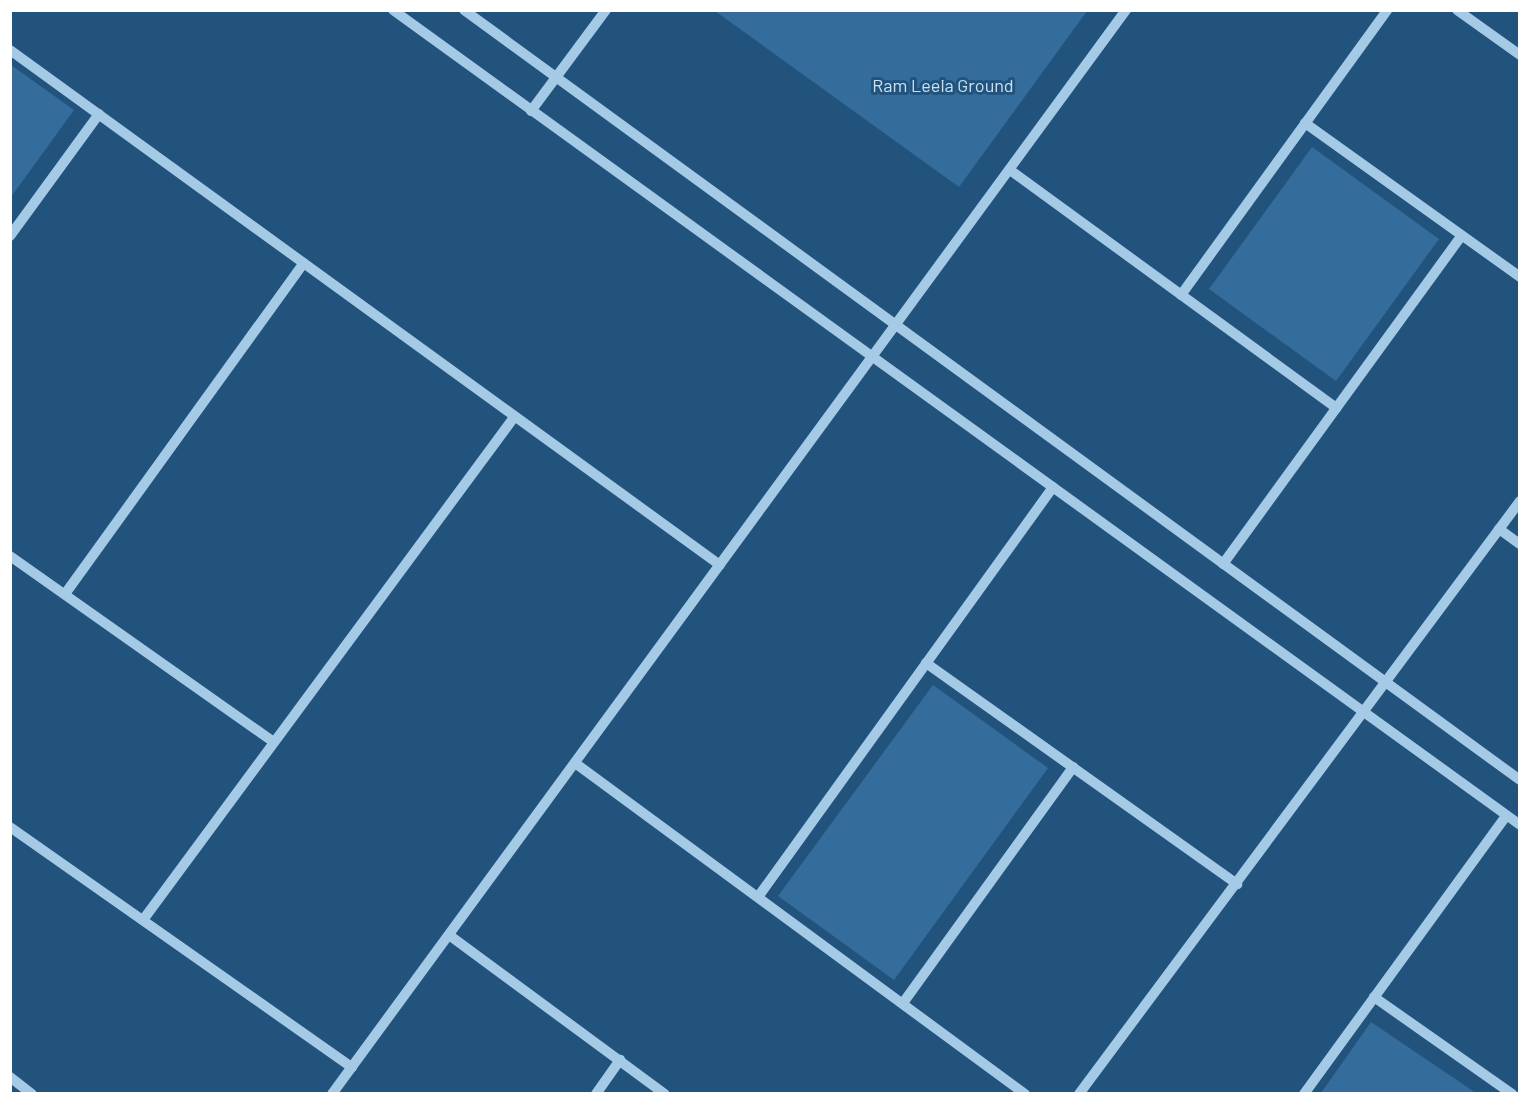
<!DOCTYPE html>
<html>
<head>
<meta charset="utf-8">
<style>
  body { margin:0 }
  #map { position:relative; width:1530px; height:1104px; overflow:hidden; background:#21537d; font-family:Barlow,sans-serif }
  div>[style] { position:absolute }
  .green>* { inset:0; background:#346d9b }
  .minor>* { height:10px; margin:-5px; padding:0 5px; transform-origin:5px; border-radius:5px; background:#a5cae6 }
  span { translate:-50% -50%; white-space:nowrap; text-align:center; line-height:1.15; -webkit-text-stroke:6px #21537d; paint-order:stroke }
  .park-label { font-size:18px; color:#c8e1f5 }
  .frame { position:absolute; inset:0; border:12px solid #fff; pointer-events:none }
</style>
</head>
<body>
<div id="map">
  <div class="green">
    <i style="clip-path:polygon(715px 11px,1087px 11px,959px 187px)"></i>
    <i style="clip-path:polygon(11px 65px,74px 110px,11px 197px)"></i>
    <i style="clip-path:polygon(1312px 147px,1439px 239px,1336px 381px,1209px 289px)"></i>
    <i style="clip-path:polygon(933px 685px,1048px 768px,894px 980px,778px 896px)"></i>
    <i style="clip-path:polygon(1371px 1022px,1476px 1093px,1321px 1093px)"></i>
  </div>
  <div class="minor">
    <i style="left:393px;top:10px;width:1391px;rotate:35.87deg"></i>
    <i style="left:464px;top:10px;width:1307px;rotate:36.1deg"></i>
    <i style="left:1457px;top:10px;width:77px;rotate:35.5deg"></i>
    <i style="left:10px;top:50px;width:877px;rotate:35.96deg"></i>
    <i style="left:531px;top:111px;width:126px;rotate:-53.4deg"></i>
    <i style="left:1305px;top:123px;width:264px;rotate:35.6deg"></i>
    <i style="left:1010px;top:170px;width:404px;rotate:36.1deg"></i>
    <i style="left:10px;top:236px;width:151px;rotate:-53.9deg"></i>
    <i style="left:1181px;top:295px;width:352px;rotate:-54.1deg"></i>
    <i style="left:1499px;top:529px;width:26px;rotate:36deg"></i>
    <i style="left:10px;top:556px;width:323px;rotate:35.2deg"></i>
    <i style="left:1223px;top:564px;width:405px;rotate:-54deg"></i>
    <i style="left:65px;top:594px;width:408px;rotate:-54.2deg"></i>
    <i style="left:926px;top:663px;width:382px;rotate:35.4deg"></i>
    <i style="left:575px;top:763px;width:559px;rotate:36.34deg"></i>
    <i style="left:10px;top:827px;width:418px;rotate:35.1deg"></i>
    <i style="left:758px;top:897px;width:505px;rotate:-54.26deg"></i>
    <i style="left:143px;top:920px;width:626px;rotate:-53.57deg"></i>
    <i style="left:449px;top:935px;width:268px;rotate:36.4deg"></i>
    <i style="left:1374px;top:997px;width:169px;rotate:35.1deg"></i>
    <i style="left:903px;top:1003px;width:291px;rotate:-54.2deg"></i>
    <i style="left:10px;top:1077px;width:28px;rotate:38deg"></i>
    <i style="left:332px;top:1094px;width:1344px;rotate:-53.78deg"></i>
    <i style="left:596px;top:1094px;width:42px;rotate:-54.8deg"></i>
    <i style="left:1079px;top:1094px;width:739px;rotate:-53.36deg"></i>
    <i style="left:1304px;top:1094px;width:344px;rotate:-54deg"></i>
  </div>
  <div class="park-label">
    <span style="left:943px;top:85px">Ram Leela Ground</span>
  </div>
  <div class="frame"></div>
</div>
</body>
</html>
